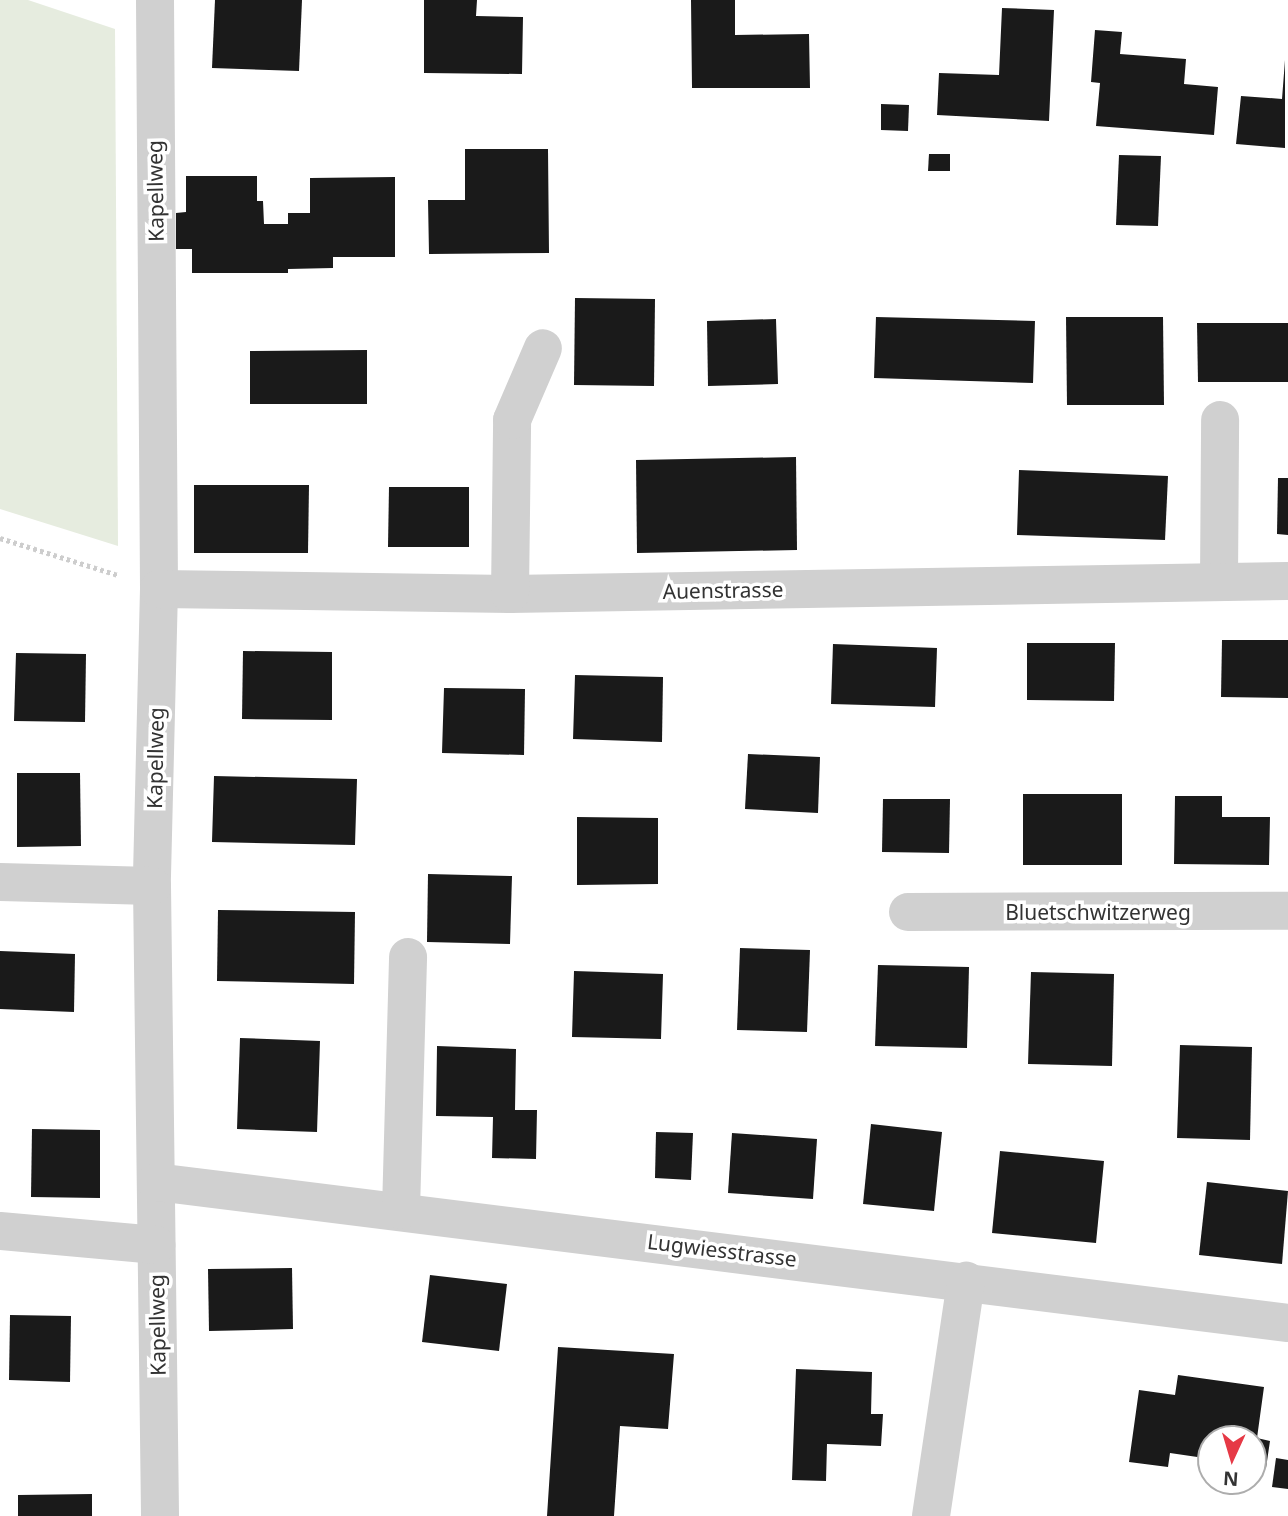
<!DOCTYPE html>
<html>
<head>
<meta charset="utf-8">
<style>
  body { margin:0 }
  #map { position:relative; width:1288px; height:1516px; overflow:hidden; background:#fff; font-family:"Noto Sans",sans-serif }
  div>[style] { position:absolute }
  .green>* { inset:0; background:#e6ecdf }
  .building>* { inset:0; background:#1a1a1a }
  .path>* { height:4.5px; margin-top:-2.25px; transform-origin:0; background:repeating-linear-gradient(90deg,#cdcdcd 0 3.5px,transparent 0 7px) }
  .minor>* { height:38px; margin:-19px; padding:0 19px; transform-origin:19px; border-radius:19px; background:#d0d0d0 }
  span { translate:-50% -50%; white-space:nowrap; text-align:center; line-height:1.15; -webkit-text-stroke:7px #fff; paint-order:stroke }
  .street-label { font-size:21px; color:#333 }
  .north { position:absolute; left:1197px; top:1425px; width:70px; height:70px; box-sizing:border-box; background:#fff; border:2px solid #adadad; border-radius:50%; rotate:184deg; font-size:19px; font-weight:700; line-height:28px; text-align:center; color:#333 }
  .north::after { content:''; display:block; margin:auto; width:24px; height:32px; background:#e63946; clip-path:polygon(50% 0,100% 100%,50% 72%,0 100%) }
</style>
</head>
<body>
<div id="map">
  <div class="green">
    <i style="clip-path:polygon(0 0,28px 0,115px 29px,118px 546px,0 509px)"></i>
  </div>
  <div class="building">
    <i style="clip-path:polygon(215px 0,302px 0,299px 71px,212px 68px)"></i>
    <i style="clip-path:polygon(424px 0,477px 0,476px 16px,523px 17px,522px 74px,424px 73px)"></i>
    <i style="clip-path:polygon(691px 0,735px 0,735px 35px,809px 34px,810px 88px,692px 88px)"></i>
    <i style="clip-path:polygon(1002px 8px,1054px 10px,1049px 121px,937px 115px,939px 73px,999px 75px)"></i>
    <i style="clip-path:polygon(1095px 30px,1122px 32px,1120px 54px,1186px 59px,1184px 84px,1218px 87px,1214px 135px,1096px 126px,1100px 83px,1091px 82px)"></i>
    <i style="clip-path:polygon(1285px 60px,1285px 148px,1236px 144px,1241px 96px,1282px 99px)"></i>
    <i style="clip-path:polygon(881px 104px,909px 105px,908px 131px,881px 130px)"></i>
    <i style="clip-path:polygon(465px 149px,548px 149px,549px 253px,429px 254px,428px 200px,465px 200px)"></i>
    <i style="clip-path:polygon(929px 154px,950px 154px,950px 171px,928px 171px)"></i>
    <i style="clip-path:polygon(1119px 155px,1161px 156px,1158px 226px,1116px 225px)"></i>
    <i style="clip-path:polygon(186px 176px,257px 176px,257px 201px,263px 201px,264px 224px,288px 224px,288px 213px,310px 213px,310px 178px,395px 177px,395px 257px,333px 257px,333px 268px,288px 269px,288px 273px,192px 273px,192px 249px,176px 249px,176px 213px,186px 212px)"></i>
    <i style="clip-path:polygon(575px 298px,655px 299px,654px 386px,574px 385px)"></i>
    <i style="clip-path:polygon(876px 317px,1035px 321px,1033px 383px,874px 378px)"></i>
    <i style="clip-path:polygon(1066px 317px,1163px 317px,1164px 405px,1067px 405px)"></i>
    <i style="clip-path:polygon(776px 319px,778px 384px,708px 386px,707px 321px)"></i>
    <i style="clip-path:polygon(1197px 323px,1288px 323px,1288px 382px,1198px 382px)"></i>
    <i style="clip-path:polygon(367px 350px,367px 404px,250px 404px,250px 351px)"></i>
    <i style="clip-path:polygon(796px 457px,797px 550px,637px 553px,636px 460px)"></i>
    <i style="clip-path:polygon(1019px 470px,1168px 476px,1165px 540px,1017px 535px)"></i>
    <i style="clip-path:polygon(1278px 478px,1288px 478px,1288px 535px,1277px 534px)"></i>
    <i style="clip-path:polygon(194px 485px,309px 485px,308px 553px,194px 553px)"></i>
    <i style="clip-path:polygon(389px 487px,469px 487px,469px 547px,388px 547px)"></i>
    <i style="clip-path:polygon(1222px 640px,1288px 640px,1288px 698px,1221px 697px)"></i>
    <i style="clip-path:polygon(1027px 643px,1115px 643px,1114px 701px,1027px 700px)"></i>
    <i style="clip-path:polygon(833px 644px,937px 648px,935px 707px,831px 704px)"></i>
    <i style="clip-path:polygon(243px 651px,332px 652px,332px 720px,242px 719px)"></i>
    <i style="clip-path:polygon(16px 653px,86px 654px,85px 722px,14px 721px)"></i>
    <i style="clip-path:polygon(575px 675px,663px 677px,662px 742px,573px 739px)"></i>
    <i style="clip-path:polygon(444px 688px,525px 689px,524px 755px,442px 753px)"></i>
    <i style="clip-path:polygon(748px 754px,820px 757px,818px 813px,745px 809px)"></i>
    <i style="clip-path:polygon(17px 773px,80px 773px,81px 846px,17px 847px)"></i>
    <i style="clip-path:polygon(214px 776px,357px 779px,355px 845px,212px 842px)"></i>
    <i style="clip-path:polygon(1023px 794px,1122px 794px,1122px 865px,1023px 865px)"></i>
    <i style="clip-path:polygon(1175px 796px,1222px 796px,1222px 817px,1270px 817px,1269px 865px,1174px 864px)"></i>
    <i style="clip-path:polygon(883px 799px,950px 799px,949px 853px,882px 852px)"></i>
    <i style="clip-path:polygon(577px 817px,658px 818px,658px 884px,577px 885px)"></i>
    <i style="clip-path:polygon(428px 874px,512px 876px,510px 944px,427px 942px)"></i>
    <i style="clip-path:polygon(218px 910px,355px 912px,354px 984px,217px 981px)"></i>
    <i style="clip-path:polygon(740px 948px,810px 950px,807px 1032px,737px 1030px)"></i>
    <i style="clip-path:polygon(0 951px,75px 954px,74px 1012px,0 1009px)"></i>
    <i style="clip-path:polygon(878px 965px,969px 967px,967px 1048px,875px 1046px)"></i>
    <i style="clip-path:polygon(574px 971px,663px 974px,661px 1039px,572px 1037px)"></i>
    <i style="clip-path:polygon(1031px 972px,1114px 974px,1112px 1066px,1028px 1064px)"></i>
    <i style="clip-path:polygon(240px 1038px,320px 1041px,317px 1132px,237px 1129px)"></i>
    <i style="clip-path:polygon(1180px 1045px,1252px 1047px,1250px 1140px,1177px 1138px)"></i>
    <i style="clip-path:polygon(437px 1046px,516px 1049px,515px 1110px,537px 1110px,536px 1159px,492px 1158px,493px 1117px,436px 1116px)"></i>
    <i style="clip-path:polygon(871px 1124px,942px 1132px,934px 1211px,863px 1204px)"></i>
    <i style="clip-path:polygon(32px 1129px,100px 1130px,100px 1198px,31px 1197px)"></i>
    <i style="clip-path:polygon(656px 1132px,693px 1133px,691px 1180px,655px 1178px)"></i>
    <i style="clip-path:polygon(732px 1133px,817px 1139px,813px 1199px,728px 1193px)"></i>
    <i style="clip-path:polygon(1000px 1151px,1104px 1161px,1096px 1243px,992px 1233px)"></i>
    <i style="clip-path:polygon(1207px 1182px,1288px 1191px,1282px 1264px,1199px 1255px)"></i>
    <i style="clip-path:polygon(292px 1268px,293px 1329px,209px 1331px,208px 1269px)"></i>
    <i style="clip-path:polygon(430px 1275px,507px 1284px,499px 1351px,422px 1342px)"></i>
    <i style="clip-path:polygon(10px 1315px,71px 1316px,70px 1382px,9px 1380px)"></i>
    <i style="clip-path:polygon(558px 1347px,674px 1354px,668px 1429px,620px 1426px,614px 1516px,547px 1516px)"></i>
    <i style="clip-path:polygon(796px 1369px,872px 1372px,871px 1414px,883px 1414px,881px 1446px,827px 1444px,826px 1481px,792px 1480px)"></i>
    <i style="clip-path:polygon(1178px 1375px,1264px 1387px,1257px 1438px,1270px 1441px,1266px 1468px,1253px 1466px,1253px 1439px,1211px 1439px,1211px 1459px,1170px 1453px,1168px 1467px,1129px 1462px,1139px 1390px,1175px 1395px)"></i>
    <i style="clip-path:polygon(1276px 1458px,1288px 1460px,1288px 1489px,1272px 1487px)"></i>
    <i style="clip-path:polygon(92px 1494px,92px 1516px,18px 1516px,18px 1495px)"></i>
  </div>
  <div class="path">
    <i style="left:0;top:538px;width:124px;rotate:17.4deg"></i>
  </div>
  <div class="minor">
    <i style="left:155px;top:0;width:589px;rotate:89.61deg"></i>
    <i style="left:159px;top:589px;width:297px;rotate:91.4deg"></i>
    <i style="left:152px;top:886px;width:630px;rotate:89.27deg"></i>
    <i style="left:1219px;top:580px;width:160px;rotate:-89.6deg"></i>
    <i style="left:159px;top:589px;width:351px;rotate:0.8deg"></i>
    <i style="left:510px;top:594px;width:778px;rotate:-0.96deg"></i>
    <i style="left:510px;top:594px;width:174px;rotate:-89.3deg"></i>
    <i style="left:512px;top:420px;width:78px;rotate:-66.7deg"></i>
    <i style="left:0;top:882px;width:152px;rotate:1.5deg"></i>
    <i style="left:908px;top:912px;width:380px;rotate:-0.2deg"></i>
    <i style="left:156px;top:1182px;width:1141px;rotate:7.1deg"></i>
    <i style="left:401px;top:1210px;width:253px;rotate:-88.4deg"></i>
    <i style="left:0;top:1231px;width:157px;rotate:5.1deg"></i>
    <i style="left:931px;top:1516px;width:238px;rotate:-81.5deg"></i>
  </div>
  <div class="street-label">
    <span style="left:155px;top:191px;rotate:-91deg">Kapellweg</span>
    <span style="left:723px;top:590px;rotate:-1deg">Auenstrasse</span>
    <span style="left:155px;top:758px;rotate:-89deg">Kapellweg</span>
    <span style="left:1098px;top:912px">Bluetschwitzerweg</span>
    <span style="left:722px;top:1250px;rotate:7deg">Lugwiesstrasse</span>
    <span style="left:157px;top:1325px;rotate:-91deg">Kapellweg</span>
  </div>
  <div class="north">N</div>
</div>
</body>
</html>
